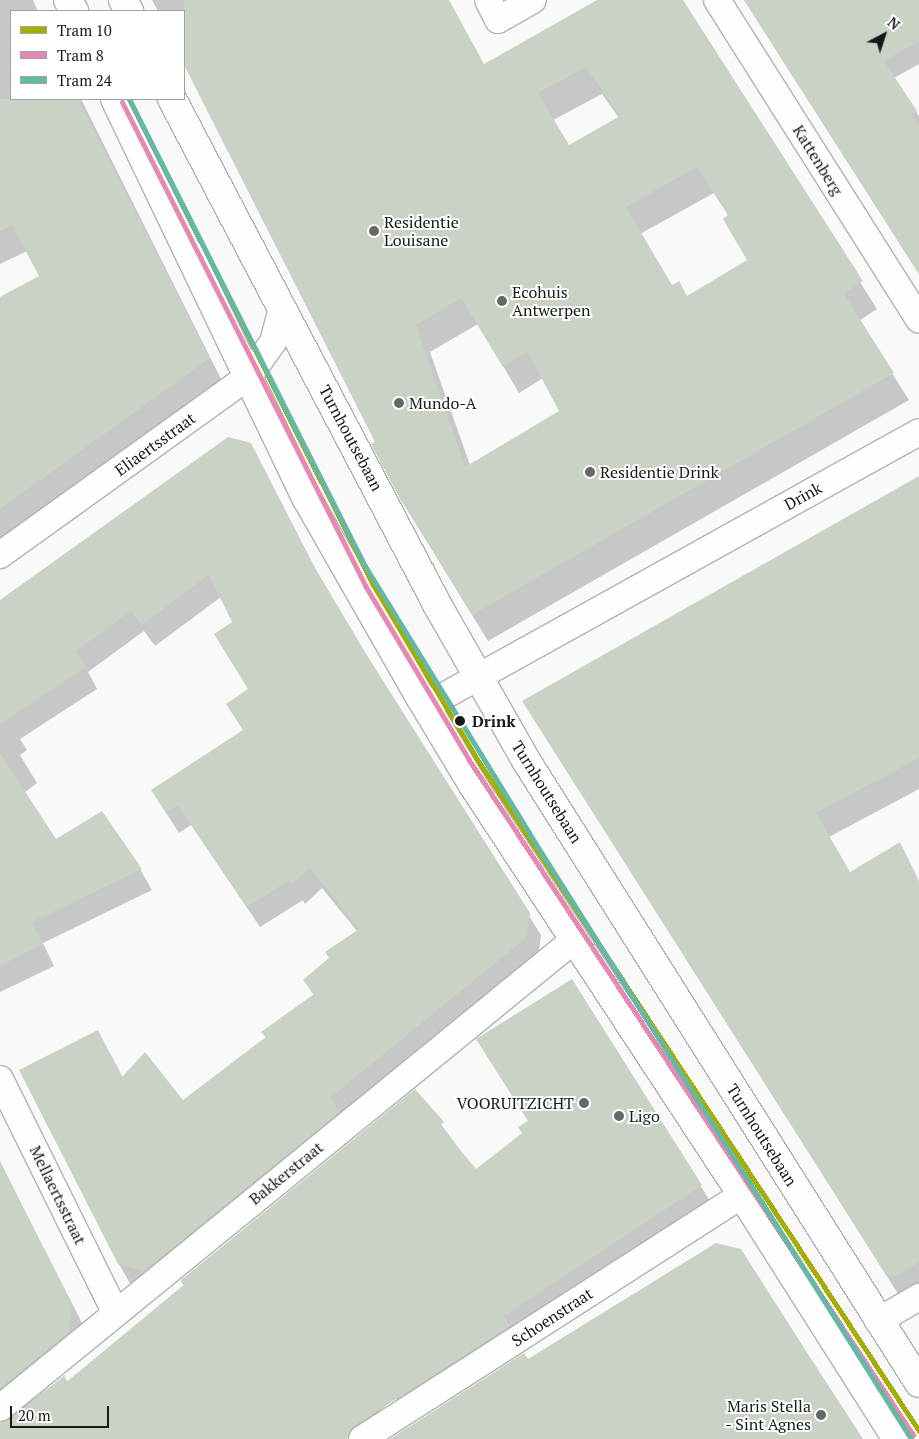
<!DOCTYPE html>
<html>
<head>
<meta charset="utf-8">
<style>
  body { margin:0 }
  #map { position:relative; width:919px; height:1439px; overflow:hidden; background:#f8f9f8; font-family:"PT Serif",serif }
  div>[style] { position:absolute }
  .shadow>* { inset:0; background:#0003 }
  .building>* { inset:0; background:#c9d2c4 }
  .roads { filter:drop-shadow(1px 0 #b2b3b2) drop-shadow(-1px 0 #b2b3b2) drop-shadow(0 1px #b2b3b2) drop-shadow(0 -1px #b2b3b2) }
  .street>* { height:26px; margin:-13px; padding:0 13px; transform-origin:13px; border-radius:13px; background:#fefefe }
  .secondary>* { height:28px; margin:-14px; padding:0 14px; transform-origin:14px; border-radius:14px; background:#fefefe }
  .tram-1>* { height:5px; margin:-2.5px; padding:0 2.5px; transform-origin:2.5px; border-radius:2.5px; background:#a5ae05 }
  .tram-2>* { height:5px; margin:-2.5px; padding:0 2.5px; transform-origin:2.5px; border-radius:2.5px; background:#e588b4 }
  .tram-3>* { height:5px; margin:-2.5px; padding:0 2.5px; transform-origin:2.5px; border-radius:2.5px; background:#65b8a5 }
  .dots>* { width:14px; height:14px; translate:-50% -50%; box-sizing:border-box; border:2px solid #fff; border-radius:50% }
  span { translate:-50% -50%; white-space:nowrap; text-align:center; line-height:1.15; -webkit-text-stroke:4px #fff; paint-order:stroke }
  .street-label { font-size:16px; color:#171818 }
  .poi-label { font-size:16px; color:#171818 }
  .left { translate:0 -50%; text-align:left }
  .right { translate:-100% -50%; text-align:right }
  .stop-label { font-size:16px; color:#171818; font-weight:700 }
  .legend { position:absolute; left:10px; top:10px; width:175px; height:90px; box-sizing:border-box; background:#fff; border:1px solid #a2a3a3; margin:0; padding:6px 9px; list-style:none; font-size:15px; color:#171818 }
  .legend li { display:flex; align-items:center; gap:10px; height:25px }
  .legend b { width:25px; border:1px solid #a2a3a3 }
  .north { position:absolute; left:859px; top:10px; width:50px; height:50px; -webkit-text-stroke:4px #fff; paint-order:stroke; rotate:40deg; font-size:14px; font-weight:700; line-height:20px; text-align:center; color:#171818 }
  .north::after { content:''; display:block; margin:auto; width:18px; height:22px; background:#171818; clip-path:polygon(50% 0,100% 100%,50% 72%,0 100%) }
  .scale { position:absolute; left:10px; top:1406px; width:99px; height:22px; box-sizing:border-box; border:2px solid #171818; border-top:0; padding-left:6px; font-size:15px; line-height:18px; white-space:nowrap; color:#171818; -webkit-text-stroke:4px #fff; paint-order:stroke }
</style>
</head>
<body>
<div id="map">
  <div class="shadow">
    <i style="clip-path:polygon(0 0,33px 0,38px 11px,11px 11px,11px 99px,81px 99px,224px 385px,0 546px,0 298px,41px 277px,27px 251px,0 264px)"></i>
    <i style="clip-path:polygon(evenodd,152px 0,448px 0,484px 66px,599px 0,682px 0,877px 309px,859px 321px,909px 400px,488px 641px,403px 503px,372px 445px,377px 442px,184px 62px,184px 11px,158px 11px,152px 0,602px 94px,619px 118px,569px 146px,553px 120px,602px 94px,152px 0,714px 193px,729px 216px,749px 261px,687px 298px,671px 287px,640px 234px,714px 193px,152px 0,478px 324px,519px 393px,543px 378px,561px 412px,470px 465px,430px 352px,478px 324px)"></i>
    <i style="clip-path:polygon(744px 0,919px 0,919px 64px,894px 78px,919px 116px,919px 274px)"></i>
    <i style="clip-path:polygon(250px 444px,325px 587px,367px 658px,541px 935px,538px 958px,131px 1285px,119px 1264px,110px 1053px,123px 1078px,183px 1101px,266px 1039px,263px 1032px,314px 996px,305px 981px,357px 931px,322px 888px,305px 904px,303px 900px,260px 927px,191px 825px,179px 833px,165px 811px,244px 731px,249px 690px,233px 623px,221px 597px,155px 646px,144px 631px,88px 672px,97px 689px,20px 739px,27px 750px,20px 755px,37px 783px,24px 793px,56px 841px,140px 869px,152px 890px,43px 943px,54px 966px,0 992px,0 602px)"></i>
    <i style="clip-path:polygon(919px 477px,919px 789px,829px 837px,850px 873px,919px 885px,919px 1293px,900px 1297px,523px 701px)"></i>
    <i style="clip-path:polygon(571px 980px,714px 1207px,413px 1418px,395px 1398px,346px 1439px,0 1439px,0 1423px,64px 1377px,68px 1382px,184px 1286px,181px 1281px,415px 1090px,476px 1171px,524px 1133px,529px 1122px,477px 1040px)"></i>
    <i style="clip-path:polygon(0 1162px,84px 1327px,81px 1354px,0 1422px)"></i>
    <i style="clip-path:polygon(740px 1250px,863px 1439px,392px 1439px,528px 1361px)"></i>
  </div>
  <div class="building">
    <i style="clip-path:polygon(evenodd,184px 0,449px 0,484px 64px,597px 0,683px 0,863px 281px,844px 294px,894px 373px,472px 615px,404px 502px,402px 503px,371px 444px,375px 442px,184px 65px,184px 0,586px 67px,620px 116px,569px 145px,538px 93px,586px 67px,184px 0,697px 167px,728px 215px,723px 219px,747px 260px,687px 296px,679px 281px,672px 285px,626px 207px,697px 167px,184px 0,461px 298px,503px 367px,527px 351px,559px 411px,465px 467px,416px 325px,461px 298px)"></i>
    <i style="clip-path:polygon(744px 0,919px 0,919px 41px,884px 61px,917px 111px,911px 114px,919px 125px,919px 274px)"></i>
    <i style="clip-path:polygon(0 99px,78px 99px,210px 358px,0 509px,0 297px,39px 276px,12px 225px,0 231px)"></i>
    <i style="clip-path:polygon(228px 437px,251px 443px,315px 568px,368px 657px,530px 913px,527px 937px,330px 1098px,340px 1112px,144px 1271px,118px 1264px,19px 1070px,98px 1030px,122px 1077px,145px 1052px,183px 1100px,266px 1037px,261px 1032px,314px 994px,303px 980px,329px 958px,325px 952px,359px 929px,310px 868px,292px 884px,290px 880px,247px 907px,178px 805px,166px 813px,151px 790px,243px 730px,226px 704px,248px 689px,214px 634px,232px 622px,209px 575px,142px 625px,131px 611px,76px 651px,86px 667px,0 724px,0 600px)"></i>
    <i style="clip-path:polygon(919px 476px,919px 758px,816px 813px,850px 872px,900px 842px,919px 881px,919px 1262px,896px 1276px,885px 1273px,522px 701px)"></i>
    <i style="clip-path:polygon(0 753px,56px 839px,102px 811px,142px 869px,32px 922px,43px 944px,0 966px)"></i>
    <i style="clip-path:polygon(572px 979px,702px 1185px,504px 1316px,510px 1326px,354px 1426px,347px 1439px,0 1439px,0 1423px,9px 1420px,65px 1375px,64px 1384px,186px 1283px,180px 1281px,415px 1089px,444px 1122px,440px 1126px,476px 1169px,522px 1133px,518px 1127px,528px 1121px,476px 1039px)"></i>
    <i style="clip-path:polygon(0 1161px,72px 1305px,69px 1332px,0 1389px)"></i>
    <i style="clip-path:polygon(716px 1243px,741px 1249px,862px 1439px,390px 1439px,524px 1353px,528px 1359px)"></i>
  </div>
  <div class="roads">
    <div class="street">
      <i style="left:488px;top:0;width:22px;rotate:63deg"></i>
      <i style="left:498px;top:20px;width:40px;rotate:-29.7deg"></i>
      <i style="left:717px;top:0;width:378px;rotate:57.7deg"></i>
      <i style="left:0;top:555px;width:307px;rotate:-35.7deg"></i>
      <i style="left:249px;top:376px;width:42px;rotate:-54.8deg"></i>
      <i style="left:273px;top:342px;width:34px;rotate:-75deg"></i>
      <i style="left:426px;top:706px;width:564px;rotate:-29.06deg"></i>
      <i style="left:0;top:1079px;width:260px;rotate:63.7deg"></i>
      <i style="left:878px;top:1321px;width:48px;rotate:-30.3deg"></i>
      <i style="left:0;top:1408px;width:741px;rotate:-39.19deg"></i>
      <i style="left:362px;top:1439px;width:452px;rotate:-32.7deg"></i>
    </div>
    <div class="secondary">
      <i style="left:68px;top:0;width:13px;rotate:61deg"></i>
      <i style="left:123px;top:0;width:13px;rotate:61deg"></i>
      <i style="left:115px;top:99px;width:444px;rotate:64.4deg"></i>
      <i style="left:307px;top:499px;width:228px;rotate:60.3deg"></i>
      <i style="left:420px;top:697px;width:99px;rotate:59deg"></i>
      <i style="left:471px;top:782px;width:494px;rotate:56.7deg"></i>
      <i style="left:742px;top:1195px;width:289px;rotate:57.6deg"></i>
      <i style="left:172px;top:99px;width:573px;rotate:62.32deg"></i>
      <i style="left:438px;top:606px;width:180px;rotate:60.3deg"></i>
      <i style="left:527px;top:762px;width:734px;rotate:57.74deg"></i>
    </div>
  </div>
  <div class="tram-1">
    <i style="left:129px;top:99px;width:542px;rotate:63.34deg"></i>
    <i style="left:372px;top:583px;width:201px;rotate:59.2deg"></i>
    <i style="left:475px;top:756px;width:808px;rotate:56.66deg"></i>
  </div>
  <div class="tram-2">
    <i style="left:122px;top:102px;width:543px;rotate:63.29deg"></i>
    <i style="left:366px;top:587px;width:201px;rotate:59.2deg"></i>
    <i style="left:469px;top:760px;width:808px;rotate:56.66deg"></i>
  </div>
  <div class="tram-3">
    <i style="left:129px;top:99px;width:523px;rotate:63.19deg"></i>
    <i style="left:365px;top:566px;width:313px;rotate:58.4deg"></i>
    <i style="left:529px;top:833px;width:716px;rotate:57.77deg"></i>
  </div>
  <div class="dots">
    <i style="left:374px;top:231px;background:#666766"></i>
    <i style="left:502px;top:301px;background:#666766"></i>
    <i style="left:399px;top:403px;background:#666766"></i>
    <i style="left:590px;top:472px;background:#666766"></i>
    <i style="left:460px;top:721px;background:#171818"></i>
    <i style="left:584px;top:1103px;background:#666766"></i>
    <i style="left:619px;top:1116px;background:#666766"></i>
    <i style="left:821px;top:1415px;background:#666766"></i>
  </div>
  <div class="street-label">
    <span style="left:818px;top:160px;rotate:58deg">Kattenberg</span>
    <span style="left:351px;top:438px;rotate:62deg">Turnhoutsebaan</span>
    <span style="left:155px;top:444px;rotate:-36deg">Eliaertsstraat</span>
    <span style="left:803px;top:496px;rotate:-29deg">Drink</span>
    <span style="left:547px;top:792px;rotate:58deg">Turnhoutsebaan</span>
    <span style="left:762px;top:1135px;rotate:58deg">Turnhoutsebaan</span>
    <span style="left:286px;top:1173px;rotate:-39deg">Bakkerstraat</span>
    <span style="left:58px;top:1195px;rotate:64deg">Mellaertsstraat</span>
    <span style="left:552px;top:1317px;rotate:-33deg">Schoenstraat</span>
  </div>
  <div class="poi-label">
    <span class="left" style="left:384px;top:231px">Residentie<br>Louisane</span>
    <span class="left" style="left:512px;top:301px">Ecohuis<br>Antwerpen</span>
    <span class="left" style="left:409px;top:403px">Mundo-A</span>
    <span class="left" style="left:600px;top:472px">Residentie Drink</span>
    <span class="right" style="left:574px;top:1103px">VOORUITZICHT</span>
    <span class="left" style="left:629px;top:1116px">Ligo</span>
    <span class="right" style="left:811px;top:1415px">Maris Stella<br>- Sint Agnes</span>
  </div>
  <div class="stop-label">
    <span class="left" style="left:472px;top:721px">Drink</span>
  </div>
  <ul class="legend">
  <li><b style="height:6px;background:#a5ae05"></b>Tram 10</li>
  <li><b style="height:6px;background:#e588b4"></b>Tram 8</li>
  <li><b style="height:6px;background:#65b8a5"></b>Tram 24</li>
  </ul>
  <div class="north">N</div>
  <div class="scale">20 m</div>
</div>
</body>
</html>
